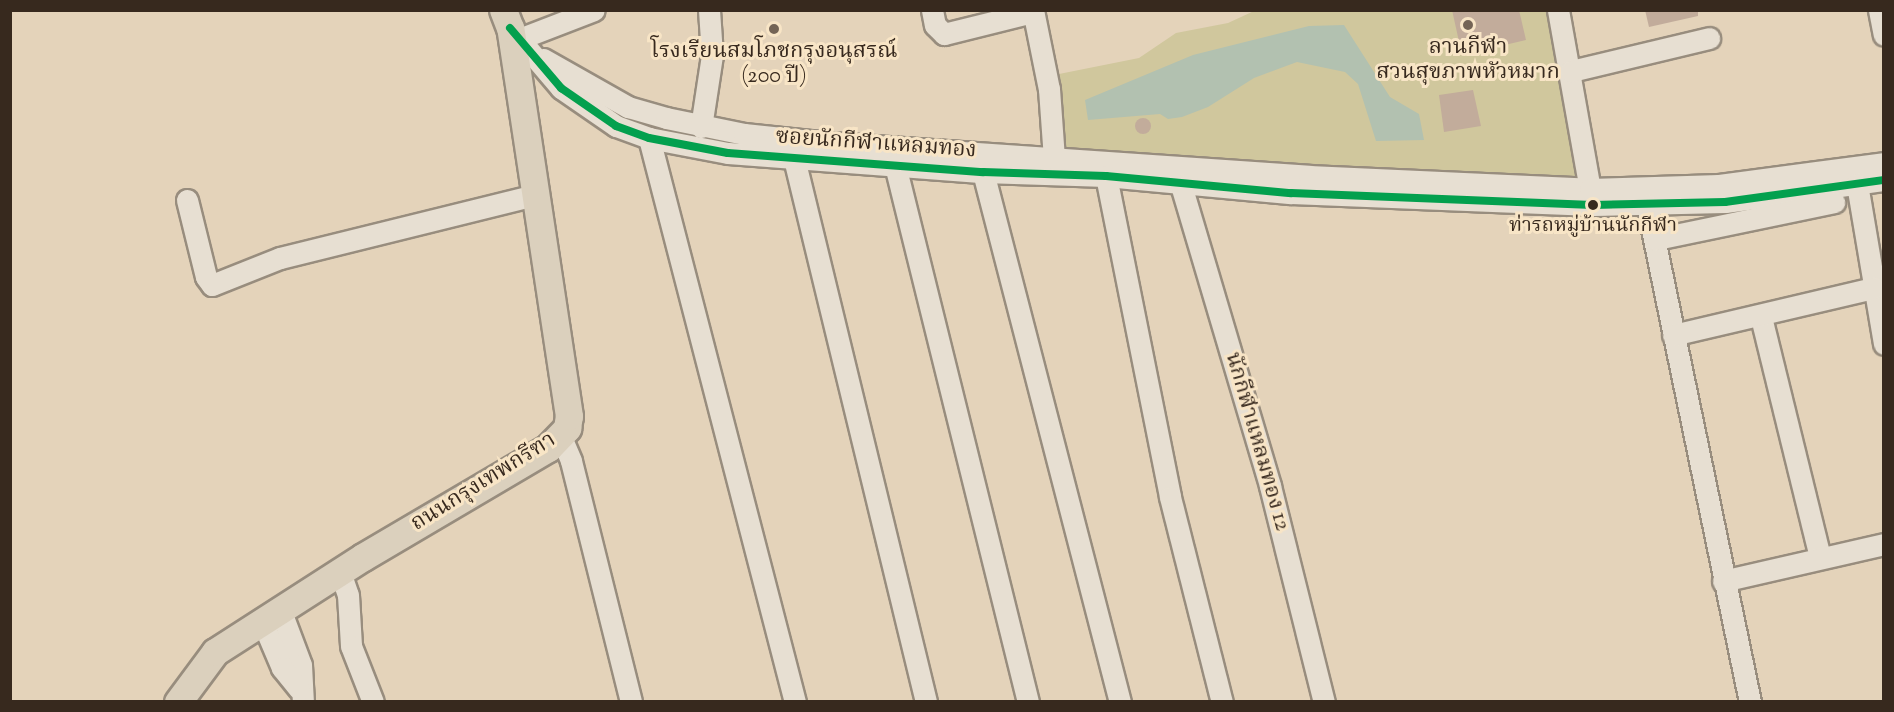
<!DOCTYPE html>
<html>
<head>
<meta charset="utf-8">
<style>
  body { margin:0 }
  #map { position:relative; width:1894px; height:712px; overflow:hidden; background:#e4d3ba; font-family:"Sorts Mill Goudy","Noto Serif Thai",serif }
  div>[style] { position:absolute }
  .green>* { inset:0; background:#d0c79d }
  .water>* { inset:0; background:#b2c1b0 }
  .building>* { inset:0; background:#c2ac9b }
  .round { border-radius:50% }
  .roads { filter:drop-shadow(2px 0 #988d7e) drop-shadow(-2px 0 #988d7e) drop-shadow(0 2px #988d7e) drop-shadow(0 -2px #988d7e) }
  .minor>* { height:21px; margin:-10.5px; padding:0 10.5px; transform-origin:10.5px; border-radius:10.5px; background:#e7dfd2 }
  .major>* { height:27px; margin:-13.5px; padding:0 13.5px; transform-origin:13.5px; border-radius:13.5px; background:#dbd0bd }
  .bus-1>* { height:8px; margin:-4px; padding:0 4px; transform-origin:4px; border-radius:4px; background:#03a04e }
  .dots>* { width:16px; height:16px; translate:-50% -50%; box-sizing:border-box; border:3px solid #f8e5c6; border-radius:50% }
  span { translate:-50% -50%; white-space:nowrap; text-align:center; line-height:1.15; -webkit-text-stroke:6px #f8e5c6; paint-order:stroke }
  .bus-label { font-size:20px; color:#37291e }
  .poi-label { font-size:22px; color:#37291e }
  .street-label { font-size:22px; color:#37291e }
  .frame { position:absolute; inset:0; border:12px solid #37291e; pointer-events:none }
</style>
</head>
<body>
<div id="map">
  <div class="green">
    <i style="clip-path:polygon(1254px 11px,1558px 11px,1590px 189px,1054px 159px,1054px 75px,1139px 58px,1176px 33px,1228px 23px)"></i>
  </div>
  <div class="water">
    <i style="clip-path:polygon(1344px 25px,1390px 97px,1419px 114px,1424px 140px,1376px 141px,1358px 84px,1345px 72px,1297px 62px,1254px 78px,1208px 107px,1182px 117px,1168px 119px,1160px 114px,1088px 120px,1085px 100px,1193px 55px,1309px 26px)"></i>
  </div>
  <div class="building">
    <i style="clip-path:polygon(1452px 10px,1519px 10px,1526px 40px,1462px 55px)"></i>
    <i style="clip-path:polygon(1645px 10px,1698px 10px,1698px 16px,1649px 27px)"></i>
    <i style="clip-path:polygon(1473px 90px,1481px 126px,1444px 132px,1439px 95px)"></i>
    <i class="round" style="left:1135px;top:118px;width:16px;height:16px"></i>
  </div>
  <div class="roads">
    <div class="minor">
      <i style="left:932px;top:10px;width:15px;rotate:79deg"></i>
      <i style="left:935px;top:25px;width:13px;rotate:45deg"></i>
      <i style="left:944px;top:34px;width:92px;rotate:-13.9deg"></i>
      <i style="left:1033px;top:10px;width:81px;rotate:78.6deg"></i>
      <i style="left:1049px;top:89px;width:70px;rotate:85.9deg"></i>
      <i style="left:1558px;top:10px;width:194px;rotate:79.9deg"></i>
      <i style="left:1879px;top:10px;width:25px;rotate:79deg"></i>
      <i style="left:510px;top:28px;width:79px;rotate:49.6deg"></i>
      <i style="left:561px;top:88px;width:67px;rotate:34.6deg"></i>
      <i style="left:616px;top:126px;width:35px;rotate:20deg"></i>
      <i style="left:649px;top:138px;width:80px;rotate:10.8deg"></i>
      <i style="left:728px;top:153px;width:256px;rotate:4.3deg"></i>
      <i style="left:983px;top:172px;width:123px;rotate:1.9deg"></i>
      <i style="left:1106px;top:176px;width:186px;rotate:5.3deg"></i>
      <i style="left:1291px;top:193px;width:302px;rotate:2.3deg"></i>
      <i style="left:1593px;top:205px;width:132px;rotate:-1.3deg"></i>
      <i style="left:1725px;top:202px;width:161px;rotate:-7.9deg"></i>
      <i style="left:519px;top:39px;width:80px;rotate:-21.1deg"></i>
      <i style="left:543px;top:59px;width:98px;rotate:29.5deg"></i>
      <i style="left:628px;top:107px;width:40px;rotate:16deg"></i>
      <i style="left:666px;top:118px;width:80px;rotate:11.6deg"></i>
      <i style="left:744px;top:134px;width:86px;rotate:6deg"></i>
      <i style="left:830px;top:143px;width:480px;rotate:3.9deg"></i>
      <i style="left:1309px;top:176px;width:281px;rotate:2.6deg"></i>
      <i style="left:1590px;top:189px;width:129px;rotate:-1.8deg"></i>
      <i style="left:1719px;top:185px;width:166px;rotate:-7.6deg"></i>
      <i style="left:1571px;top:71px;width:142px;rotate:-13.4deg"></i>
      <i style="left:701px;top:127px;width:73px;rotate:-81.3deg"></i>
      <i style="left:712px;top:55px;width:45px;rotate:-93.8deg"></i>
      <i style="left:649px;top:138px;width:583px;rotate:75.49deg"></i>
      <i style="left:791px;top:146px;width:572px;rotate:76.35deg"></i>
      <i style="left:895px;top:165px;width:553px;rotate:76.09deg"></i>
      <i style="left:983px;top:172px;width:547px;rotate:75.51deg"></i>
      <i style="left:1106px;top:176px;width:327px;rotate:78.7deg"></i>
      <i style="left:1170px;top:497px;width:211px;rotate:75.8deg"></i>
      <i style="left:1857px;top:184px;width:162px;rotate:80.4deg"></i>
      <i style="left:1181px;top:185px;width:314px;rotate:73.5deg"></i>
      <i style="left:1270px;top:486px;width:223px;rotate:76deg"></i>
      <i style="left:187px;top:200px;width:79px;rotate:76.1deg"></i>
      <i style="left:206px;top:277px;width:10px;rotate:53deg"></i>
      <i style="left:212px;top:285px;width:73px;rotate:-21.7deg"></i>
      <i style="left:280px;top:258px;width:263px;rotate:-13.9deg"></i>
      <i style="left:1647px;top:205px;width:508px;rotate:78.29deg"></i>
      <i style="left:1656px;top:239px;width:182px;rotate:-11.7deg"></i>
      <i style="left:1761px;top:317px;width:248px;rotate:76.2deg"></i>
      <i style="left:1673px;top:335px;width:206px;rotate:-13.2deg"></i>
      <i style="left:561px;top:437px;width:26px;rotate:67deg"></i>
      <i style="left:571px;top:461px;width:248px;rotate:76deg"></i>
      <i style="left:340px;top:572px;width:24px;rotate:71deg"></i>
      <i style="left:348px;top:595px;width:51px;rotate:86.6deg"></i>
      <i style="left:351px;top:646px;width:60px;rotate:68.6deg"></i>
      <i style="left:1723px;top:581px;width:165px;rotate:-12.9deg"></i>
      <i style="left:280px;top:609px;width:60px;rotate:69.4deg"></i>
      <i style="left:301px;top:665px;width:37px;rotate:87deg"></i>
      <i style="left:262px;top:621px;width:51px;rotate:66.9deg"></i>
      <i style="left:282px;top:668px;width:27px;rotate:51deg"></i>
    </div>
    <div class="major">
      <i style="left:178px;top:702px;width:62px;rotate:-53.5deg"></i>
      <i style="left:215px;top:652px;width:176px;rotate:-32.7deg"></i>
      <i style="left:363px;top:557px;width:215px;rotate:-30.5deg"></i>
      <i style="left:548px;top:448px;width:28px;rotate:-46deg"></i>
      <i style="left:567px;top:428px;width:12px;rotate:-81deg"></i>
      <i style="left:569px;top:416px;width:392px;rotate:-98.6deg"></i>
      <i style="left:510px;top:28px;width:19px;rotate:-111deg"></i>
    </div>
  </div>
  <div class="bus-1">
    <i style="left:510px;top:28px;width:79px;rotate:49.6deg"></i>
    <i style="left:561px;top:88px;width:67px;rotate:34.6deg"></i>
    <i style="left:616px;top:126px;width:35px;rotate:20deg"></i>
    <i style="left:649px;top:138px;width:80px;rotate:10.8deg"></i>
    <i style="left:728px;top:153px;width:256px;rotate:4.3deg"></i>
    <i style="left:983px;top:172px;width:123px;rotate:1.9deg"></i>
    <i style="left:1106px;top:176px;width:186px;rotate:5.3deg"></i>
    <i style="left:1291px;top:193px;width:302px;rotate:2.3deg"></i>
    <i style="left:1593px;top:205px;width:132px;rotate:-1.3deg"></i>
    <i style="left:1725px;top:202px;width:161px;rotate:-7.9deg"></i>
  </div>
  <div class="dots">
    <i style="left:1468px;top:25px;background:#746455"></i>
    <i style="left:774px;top:29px;background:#746455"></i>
    <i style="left:1593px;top:205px;background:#37291e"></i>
  </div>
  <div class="bus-label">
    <span style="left:1593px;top:226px">ท่ารถหมู่บ้านนักกีฬา</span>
  </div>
  <div class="poi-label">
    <span style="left:1468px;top:61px">ลานกีฬา<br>สวนสุขภาพหัวหมาก</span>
    <span style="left:774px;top:65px">โรงเรียนสมโภชกรุงอนุสรณ์<br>(200 ปี)</span>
  </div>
  <div class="street-label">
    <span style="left:876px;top:145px;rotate:4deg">ซอยนักกีฬาแหลมทอง</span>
    <span style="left:1256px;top:442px;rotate:74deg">นักกีฬาแหลมทอง 12</span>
    <span style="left:484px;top:483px;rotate:-32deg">ถนนกรุงเทพกรีฑา</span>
  </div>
  <div class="frame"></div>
</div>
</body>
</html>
